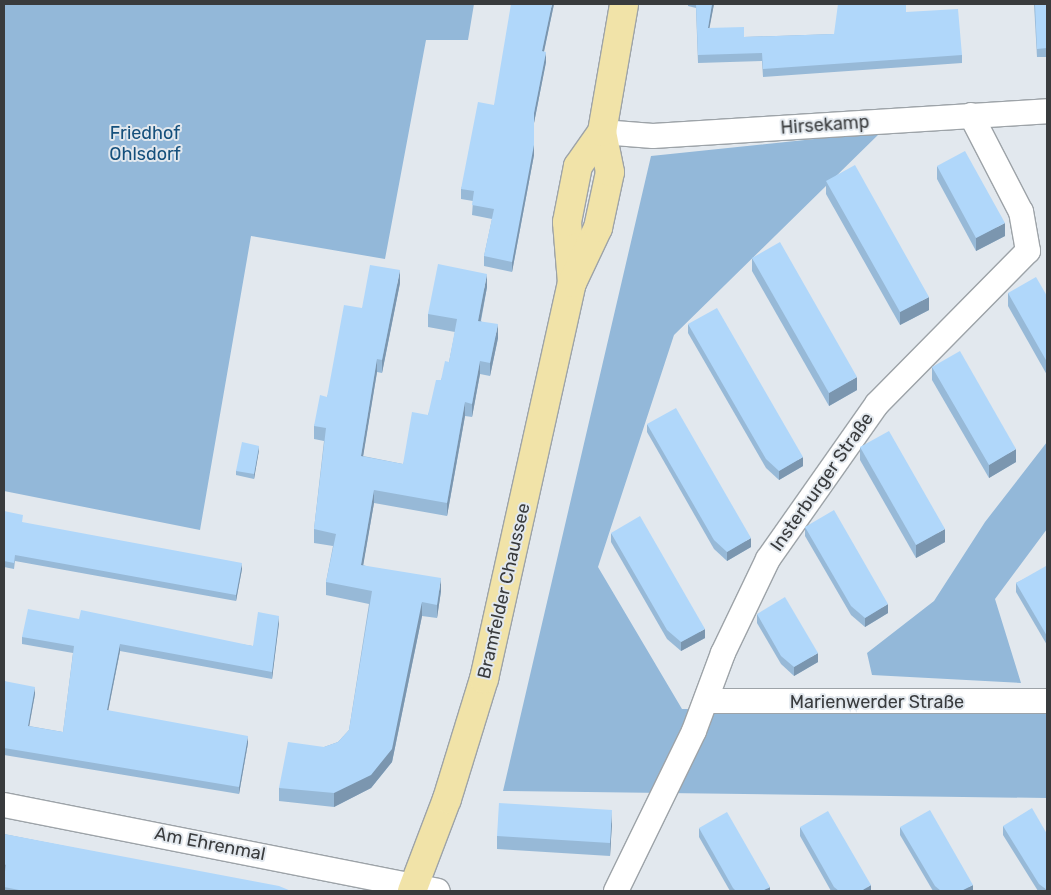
<!DOCTYPE html>
<html>
<head>
<meta charset="utf-8">
<style>
  body { margin:0 }
  #map { position:relative; width:1051px; height:895px; overflow:hidden; background:#e2e8ee; font-family:Rubik,sans-serif }
  div>[style] { position:absolute }
  .green>* { inset:0; background:#93b8d9 }
  .roads { filter:drop-shadow(1px 0 #9da3a8) drop-shadow(-1px 0 #9da3a8) drop-shadow(0 1px #9da3a8) drop-shadow(0 -1px #9da3a8) }
  .minor>* { height:24px; margin:-12px; padding:0 12px; transform-origin:12px; border-radius:12px; background:#fff }
  .primary>* { height:28px; margin:-14px; padding:0 14px; transform-origin:14px; border-radius:14px; background:#f1e3a8 }
  .wall>* { inset:0; background:#97b9d7 }
  .shaded-wall>* { inset:0; background:#7b96af }
  .building>* { inset:0; background:#b0d7fa }
  span { translate:-50% -50%; white-space:nowrap; text-align:center; line-height:1.15; -webkit-text-stroke:4px #e2e8ee; paint-order:stroke }
  .street-label { font-size:18px; color:#393b3d }
  .park-label { font-size:18px; color:#15507c }
  .frame { position:absolute; inset:0; border:5px solid #393b3d; pointer-events:none }
</style>
</head>
<body>
<div id="map">
  <div class="green">
    <i style="clip-path:polygon(4px 4px,474px 4px,468px 40px,426px 40px,385px 259px,251px 236px,200px 530px,4px 491px)"></i>
    <i style="clip-path:polygon(881px 132px,674px 335px,598px 567px,682px 709px,1047px 711px,1047px 798px,503px 791px,651px 156px)"></i>
    <i style="clip-path:polygon(1047px 442px,1047px 529px,995px 599px,1021px 683px,872px 675px,867px 653px,934px 601px,985px 522px)"></i>
  </div>
  <div class="roads">
    <div class="minor">
      <i style="left:602px;top:132px;width:51px;rotate:4.5deg"></i>
      <i style="left:653px;top:136px;width:395px;rotate:-3.6deg"></i>
      <i style="left:707px;top:701px;width:340px"></i>
      <i style="left:4px;top:805px;width:442px;rotate:11.2deg"></i>
      <i style="left:616px;top:891px;width:178px;rotate:-64deg"></i>
      <i style="left:694px;top:731px;width:83px;rotate:-69.6deg"></i>
      <i style="left:723px;top:653px;width:104px;rotate:-64.4deg"></i>
      <i style="left:768px;top:559px;width:189px;rotate:-54.9deg"></i>
      <i style="left:877px;top:404px;width:215px;rotate:-45.4deg"></i>
      <i style="left:1028px;top:251px;width:40px;rotate:-100deg"></i>
      <i style="left:1021px;top:212px;width:109px;rotate:-117.3deg"></i>
    </div>
    <div class="primary">
      <i style="left:572px;top:283px;width:61px;rotate:-94.7deg"></i>
      <i style="left:567px;top:222px;width:57px;rotate:-78.9deg"></i>
      <i style="left:578px;top:166px;width:42px;rotate:-54.8deg"></i>
      <i style="left:412px;top:891px;width:98px;rotate:-69.2deg"></i>
      <i style="left:447px;top:799px;width:126px;rotate:-72.9deg"></i>
      <i style="left:484px;top:679px;width:406px;rotate:-77.5deg"></i>
      <i style="left:572px;top:283px;width:61px;rotate:-64.7deg"></i>
      <i style="left:598px;top:228px;width:57px;rotate:-77.9deg"></i>
      <i style="left:610px;top:172px;width:41px;rotate:-101.3deg"></i>
      <i style="left:602px;top:132px;width:130px;rotate:-80.2deg"></i>
    </div>
  </div>
  <div class="wall">
    <i style="clip-path:polygon(554px 4px,544px 51px,546px 62px,534px 123px,534px 155px,512px 272px,484px 266px,484px 256px,492px 219px,472px 215px,473px 201px,461px 199px,461px 189px,494px 105px)"></i>
    <i style="clip-path:polygon(688px 4px,714px 4px,709px 28px,744px 37px,834px 34px,906px 12px,962px 55px,962px 63px,763px 77px,762px 61px,698px 63px,696px 8px,688px 6px)"></i>
    <i style="clip-path:polygon(1034px 4px,1047px 4px,1047px 57px,1037px 57px)"></i>
    <i style="clip-path:polygon(937px 166px,1005px 236px,976px 251px,937px 179px)"></i>
    <i style="clip-path:polygon(826px 181px,929px 310px,900px 325px,826px 194px)"></i>
    <i style="clip-path:polygon(752px 258px,857px 390px,829px 406px,752px 271px)"></i>
    <i style="clip-path:polygon(400px 283px,382px 373px,377px 372px,363px 456px,403px 464px,428px 415px,441px 380px,449px 362px,455px 332px,428px 327px,428px 314px,487px 287px,481px 321px,498px 338px,490px 376px,480px 374px,472px 417px,465px 416px,447px 516px,374px 503px,363px 565px,441px 591px,437px 618px,422px 616px,392px 762px,371px 788px,334px 807px,279px 801px,279px 788px,324px 747px,338px 742px,349px 730px,369px 604px,326px 595px,326px 582px,333px 546px,314px 543px,314px 529px,324px 441px,314px 439px,314px 426px,327px 397px,362px 308px)"></i>
    <i style="clip-path:polygon(1008px 293px,1047px 296px,1047px 375px,1008px 306px)"></i>
    <i style="clip-path:polygon(688px 324px,803px 466px,779px 480px,766px 468px,688px 333px)"></i>
    <i style="clip-path:polygon(932px 367px,1016px 462px,989px 478px,932px 380px)"></i>
    <i style="clip-path:polygon(647px 424px,751px 547px,727px 561px,714px 549px,647px 432px)"></i>
    <i style="clip-path:polygon(860px 447px,945px 542px,916px 558px,860px 460px)"></i>
    <i style="clip-path:polygon(259px 450px,254px 479px,236px 475px,236px 471px)"></i>
    <i style="clip-path:polygon(4px 511px,23px 523px,242px 569px,236px 601px,15px 561px,14px 569px,4px 567px)"></i>
    <i style="clip-path:polygon(805px 527px,888px 613px,865px 627px,851px 615px,805px 536px)"></i>
    <i style="clip-path:polygon(611px 533px,705px 638px,681px 651px,667px 639px,611px 542px)"></i>
    <i style="clip-path:polygon(1047px 568px,1047px 645px,1016px 592px,1016px 583px)"></i>
    <i style="clip-path:polygon(757px 614px,818px 662px,794px 676px,781px 664px,757px 623px)"></i>
    <i style="clip-path:polygon(79px 619px,253px 646px,279px 623px,272px 679px,120px 651px,108px 711px,248px 743px,239px 794px,4px 755px,4px 681px,35px 694px,29px 726px,63px 732px,73px 653px,22px 644px,22px 637px)"></i>
    <i style="clip-path:polygon(612px 823px,610px 856px,497px 849px,497px 836px)"></i>
    <i style="clip-path:polygon(1003px 826px,1047px 834px,1047px 891px,1038px 891px,1003px 835px)"></i>
    <i style="clip-path:polygon(800px 827px,871px 891px,831px 891px,800px 836px)"></i>
    <i style="clip-path:polygon(900px 827px,973px 891px,933px 891px,900px 835px)"></i>
    <i style="clip-path:polygon(699px 828px,770px 891px,730px 891px,699px 837px)"></i>
    <i style="clip-path:polygon(4px 834px,291px 891px,4px 891px)"></i>
  </div>
  <div class="shaded-wall">
    <i style="clip-path:polygon(552px 4px,554px 4px,542px 61px,542px 51px)"></i>
    <i style="clip-path:polygon(712px 4px,714px 4px,708px 36px,708px 28px)"></i>
    <i style="clip-path:polygon(546px 52px,546px 62px,534px 123px,534px 155px,512px 272px,512px 262px,534px 113px)"></i>
    <i style="clip-path:polygon(1005px 223px,1005px 236px,976px 251px,976px 238px)"></i>
    <i style="clip-path:polygon(400px 270px,400px 283px,382px 373px,382px 360px)"></i>
    <i style="clip-path:polygon(487px 274px,487px 287px,478px 334px,478px 321px)"></i>
    <i style="clip-path:polygon(929px 297px,929px 310px,900px 325px,900px 312px)"></i>
    <i style="clip-path:polygon(498px 324px,498px 338px,490px 376px,490px 363px)"></i>
    <i style="clip-path:polygon(377px 359px,377px 372px,361px 469px,361px 456px)"></i>
    <i style="clip-path:polygon(480px 361px,480px 374px,472px 417px,472px 404px)"></i>
    <i style="clip-path:polygon(857px 377px,857px 390px,829px 406px,829px 393px)"></i>
    <i style="clip-path:polygon(465px 402px,465px 416px,447px 516px,447px 503px)"></i>
    <i style="clip-path:polygon(259px 446px,259px 450px,254px 479px,254px 474px)"></i>
    <i style="clip-path:polygon(1016px 449px,1016px 462px,989px 478px,989px 465px)"></i>
    <i style="clip-path:polygon(803px 457px,803px 466px,779px 480px,779px 471px)"></i>
    <i style="clip-path:polygon(374px 490px,374px 503px,361px 578px,361px 565px)"></i>
    <i style="clip-path:polygon(945px 529px,945px 542px,916px 558px,916px 545px)"></i>
    <i style="clip-path:polygon(751px 538px,751px 547px,727px 561px,727px 552px)"></i>
    <i style="clip-path:polygon(242px 563px,242px 569px,236px 601px,236px 595px)"></i>
    <i style="clip-path:polygon(441px 578px,441px 591px,437px 618px,437px 605px)"></i>
    <i style="clip-path:polygon(422px 602px,422px 616px,392px 762px,371px 788px,334px 807px,334px 793px)"></i>
    <i style="clip-path:polygon(888px 604px,888px 613px,865px 627px,865px 618px)"></i>
    <i style="clip-path:polygon(279px 616px,279px 623px,272px 679px,272px 672px)"></i>
    <i style="clip-path:polygon(705px 629px,705px 638px,681px 651px,681px 642px)"></i>
    <i style="clip-path:polygon(120px 644px,120px 651px,107px 717px,107px 710px)"></i>
    <i style="clip-path:polygon(818px 653px,818px 662px,794px 676px,794px 667px)"></i>
    <i style="clip-path:polygon(35px 687px,35px 694px,28px 733px,28px 726px)"></i>
    <i style="clip-path:polygon(248px 736px,248px 743px,239px 794px,239px 787px)"></i>
    <i style="clip-path:polygon(612px 810px,612px 823px,610px 856px,610px 843px)"></i>
    <i style="clip-path:polygon(871px 885px,871px 891px,861px 891px)"></i>
    <i style="clip-path:polygon(973px 885px,973px 891px,961px 891px)"></i>
    <i style="clip-path:polygon(770px 887px,770px 891px,762px 891px)"></i>
  </div>
  <div class="building">
    <i style="clip-path:polygon(511px 4px,552px 4px,542px 51px,546px 52px,534px 113px,534px 145px,512px 262px,484px 256px,494px 209px,472px 205px,474px 191px,461px 189px,478px 102px,494px 105px)"></i>
    <i style="clip-path:polygon(696px 4px,712px 4px,708px 28px,744px 27px,744px 37px,834px 34px,838px 4px,906px 4px,906px 12px,958px 9px,962px 55px,763px 69px,762px 53px,698px 55px)"></i>
    <i style="clip-path:polygon(1035px 4px,1047px 4px,1047px 48px,1037px 49px)"></i>
    <i style="clip-path:polygon(965px 151px,1005px 223px,976px 238px,937px 166px)"></i>
    <i style="clip-path:polygon(855px 165px,929px 297px,900px 312px,826px 181px)"></i>
    <i style="clip-path:polygon(780px 242px,857px 377px,829px 393px,752px 258px)"></i>
    <i style="clip-path:polygon(438px 264px,487px 274px,478px 321px,498px 324px,490px 363px,480px 361px,472px 404px,465px 402px,447px 503px,374px 490px,361px 565px,441px 578px,437px 605px,422px 602px,392px 749px,371px 775px,334px 793px,279px 788px,288px 742px,324px 747px,338px 742px,349px 730px,372px 591px,326px 582px,336px 534px,314px 529px,326px 428px,314px 426px,320px 395px,327px 397px,344px 305px,362px 308px,370px 265px,400px 270px,382px 360px,377px 359px,361px 456px,403px 464px,412px 412px,428px 415px,436px 380px,441px 380px,445px 361px,449px 362px,457px 319px,428px 314px)"></i>
    <i style="clip-path:polygon(1036px 277px,1047px 296px,1047px 362px,1008px 293px)"></i>
    <i style="clip-path:polygon(717px 308px,803px 457px,779px 471px,766px 459px,688px 324px)"></i>
    <i style="clip-path:polygon(960px 351px,1016px 449px,989px 465px,932px 367px)"></i>
    <i style="clip-path:polygon(676px 408px,751px 538px,727px 552px,714px 540px,647px 424px)"></i>
    <i style="clip-path:polygon(889px 431px,945px 529px,916px 545px,860px 447px)"></i>
    <i style="clip-path:polygon(242px 442px,259px 446px,254px 474px,236px 471px)"></i>
    <i style="clip-path:polygon(834px 510px,888px 604px,865px 618px,851px 606px,805px 527px)"></i>
    <i style="clip-path:polygon(4px 511px,23px 515px,22px 522px,242px 563px,236px 595px,15px 555px,14px 563px,4px 561px)"></i>
    <i style="clip-path:polygon(640px 516px,705px 629px,681px 642px,667px 630px,611px 533px)"></i>
    <i style="clip-path:polygon(1046px 566px,1047px 568px,1047px 636px,1016px 583px)"></i>
    <i style="clip-path:polygon(785px 597px,818px 653px,794px 667px,781px 656px,757px 614px)"></i>
    <i style="clip-path:polygon(28px 609px,79px 619px,81px 610px,253px 646px,258px 612px,279px 616px,272px 672px,120px 644px,107px 710px,248px 736px,239px 787px,4px 748px,4px 681px,35px 687px,28px 726px,63px 732px,74px 646px,22px 637px)"></i>
    <i style="clip-path:polygon(499px 803px,612px 810px,610px 843px,497px 836px)"></i>
    <i style="clip-path:polygon(1032px 808px,1047px 834px,1047px 890px,1039px 884px,1003px 826px)"></i>
    <i style="clip-path:polygon(930px 810px,973px 885px,961px 891px,941px 891px,935px 886px,900px 827px)"></i>
    <i style="clip-path:polygon(828px 811px,871px 885px,861px 891px,839px 891px,834px 887px,800px 827px)"></i>
    <i style="clip-path:polygon(727px 812px,770px 887px,762px 891px,736px 891px,733px 888px,699px 828px)"></i>
    <i style="clip-path:polygon(4px 834px,279px 886px,291px 891px,24px 891px,4px 887px,4px 878px,6px 865px,4px 864px)"></i>
  </div>
  <div class="street-label">
    <span style="left:825px;top:125px;rotate:-4deg">Hirsekamp</span>
    <span style="left:822px;top:482px;rotate:-55deg">Insterburger Straße</span>
    <span style="left:504px;top:591px;rotate:-77deg">Bramfelder Chaussee</span>
    <span style="left:877px;top:702px">Marienwerder Straße</span>
    <span style="left:210px;top:844px;rotate:11deg">Am Ehrenmal</span>
  </div>
  <div class="park-label">
    <span style="left:145px;top:144px">Friedhof<br>Ohlsdorf</span>
  </div>
  <div class="frame"></div>
</div>
</body>
</html>
